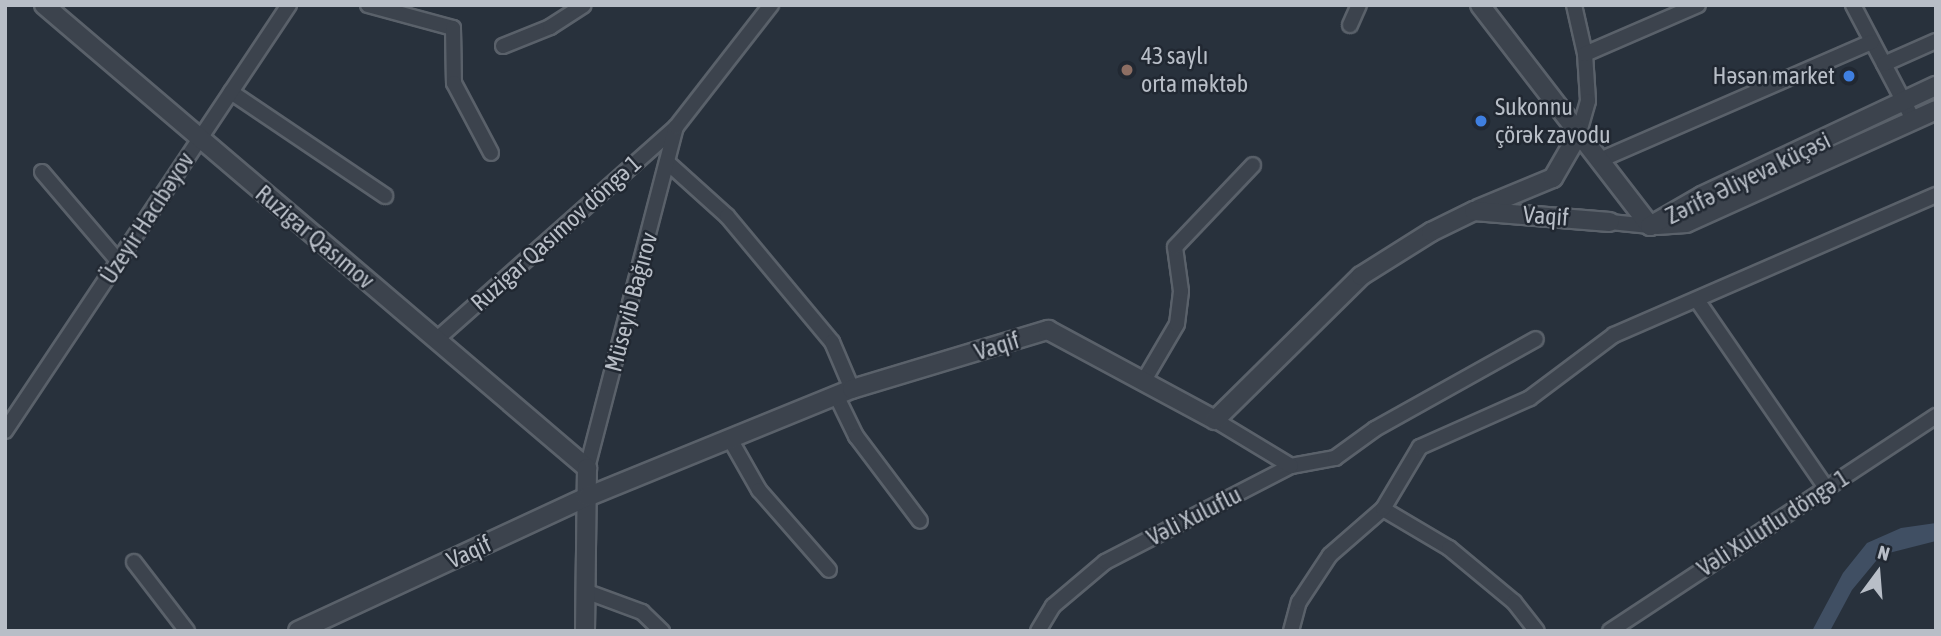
<!DOCTYPE html>
<html>
<head>
<meta charset="utf-8">
<style>
  body { margin:0 }
  #map { position:relative; width:1941px; height:636px; overflow:hidden; background:#28313c; font-family:"Asap Condensed",sans-serif }
  div>[style] { position:absolute }
  .water>* { inset:0; background:#404f63 }
  .roads { filter:drop-shadow(2px 0 #5a616a) drop-shadow(-2px 0 #5a616a) drop-shadow(0 2px #5a616a) drop-shadow(0 -2px #5a616a) }
  .minor>* { height:14px; margin:-7px; padding:0 7px; transform-origin:7px; border-radius:7px; background:#3c434d }
  .tertiary>* { height:18px; margin:-9px; padding:0 9px; transform-origin:9px; border-radius:9px; background:#3c434d }
  .dots>* { width:19px; height:19px; translate:-50% -50%; box-sizing:border-box; border:4px solid #212832; border-radius:50% }
  span { translate:-50% -50%; white-space:nowrap; text-align:center; line-height:1.15; -webkit-text-stroke:5px #212832; paint-order:stroke }
  .poi-label { font-size:24px; color:#b8bec7 }
  .left { translate:0 -50%; text-align:left }
  .right { translate:-100% -50%; text-align:right }
  .street-label { font-size:24px; color:#b8bec7 }
  .frame { position:absolute; inset:0; border:7px solid #b8bec7; pointer-events:none }
  .north { position:absolute; left:1843px; top:538px; width:70px; height:70px; -webkit-text-stroke:5px #212832; paint-order:stroke; rotate:16deg; font-size:19px; font-weight:700; line-height:28px; text-align:center; color:#b8bec7 }
  .north::after { content:''; display:block; margin:auto; width:24px; height:32px; background:#b8bec7; clip-path:polygon(50% 0,100% 100%,50% 72%,0 100%) }
</style>
</head>
<body>
<div id="map">
  <div class="water">
    <i style="clip-path:polygon(1936px 523px,1936px 541px,1881px 555px,1852px 590px,1830px 631px,1812px 631px,1843px 573px,1867px 543px,1901px 528px)"></i>
  </div>
  <div class="roads">
    <div class="minor">
      <i style="left:368px;top:5px;width:88px;rotate:15.1deg"></i>
      <i style="left:453px;top:28px;width:55px;rotate:89deg"></i>
      <i style="left:454px;top:83px;width:79px;rotate:62.1deg"></i>
      <i style="left:1574px;top:5px;width:50px;rotate:77.3deg"></i>
      <i style="left:1585px;top:54px;width:47px;rotate:86.3deg"></i>
      <i style="left:1588px;top:101px;width:33px;rotate:106deg"></i>
      <i style="left:1853px;top:5px;width:131px;rotate:62.3deg"></i>
      <i style="left:1350px;top:25px;width:22px;rotate:-66deg"></i>
      <i style="left:503px;top:46px;width:51px;rotate:-22deg"></i>
      <i style="left:550px;top:27px;width:40px;rotate:-32.9deg"></i>
      <i style="left:1585px;top:54px;width:123px;rotate:-23.4deg"></i>
      <i style="left:1884px;top:64px;width:57px;rotate:-23.9deg"></i>
      <i style="left:231px;top:92px;width:186px;rotate:34deg"></i>
      <i style="left:1600px;top:160px;width:296px;rotate:-23.5deg"></i>
      <i style="left:667px;top:162px;width:81px;rotate:42deg"></i>
      <i style="left:727px;top:216px;width:164px;rotate:50.2deg"></i>
      <i style="left:832px;top:342px;width:51px;rotate:66.9deg"></i>
      <i style="left:42px;top:172px;width:117px;rotate:49.5deg"></i>
      <i style="left:1610px;top:222px;width:40px;rotate:5.7deg"></i>
      <i style="left:1697px;top:300px;width:228px;rotate:55.5deg"></i>
      <i style="left:436px;top:340px;width:321px;rotate:-41.6deg"></i>
      <i style="left:1143px;top:382px;width:67px;rotate:-59.6deg"></i>
      <i style="left:1177px;top:324px;width:33px;rotate:-83deg"></i>
      <i style="left:1181px;top:291px;width:44px;rotate:-97.8deg"></i>
      <i style="left:1175px;top:247px;width:113px;rotate:-46.4deg"></i>
      <i style="left:836px;top:395px;width:46px;rotate:64deg"></i>
      <i style="left:856px;top:436px;width:106px;rotate:53deg"></i>
      <i style="left:5px;top:431px;width:512px;rotate:-56.31deg"></i>
      <i style="left:730px;top:439px;width:59px;rotate:60.4deg"></i>
      <i style="left:759px;top:490px;width:106px;rotate:48.8deg"></i>
      <i style="left:1291px;top:466px;width:45px;rotate:-10.3deg"></i>
      <i style="left:1335px;top:458px;width:49px;rotate:-35.9deg"></i>
      <i style="left:1375px;top:429px;width:184px;rotate:-29.2deg"></i>
      <i style="left:587px;top:468px;width:352px;rotate:-75.4deg"></i>
      <i style="left:676px;top:127px;width:155px;rotate:-52.1deg"></i>
      <i style="left:1383px;top:509px;width:77px;rotate:30.6deg"></i>
      <i style="left:1449px;top:548px;width:85px;rotate:39.7deg"></i>
      <i style="left:1514px;top:602px;width:37px;rotate:52deg"></i>
      <i style="left:134px;top:562px;width:87px;rotate:52.5deg"></i>
      <i style="left:585px;top:591px;width:61px;rotate:20.2deg"></i>
      <i style="left:642px;top:612px;width:28px;rotate:44deg"></i>
      <i style="left:1038px;top:631px;width:29px;rotate:-59deg"></i>
      <i style="left:1053px;top:606px;width:68px;rotate:-40.2deg"></i>
      <i style="left:1105px;top:562px;width:209px;rotate:-27.3deg"></i>
      <i style="left:1291px;top:466px;width:89px;rotate:-148.8deg"></i>
      <i style="left:1291px;top:631px;width:30px;rotate:-75deg"></i>
      <i style="left:1299px;top:602px;width:56px;rotate:-56.6deg"></i>
      <i style="left:1330px;top:555px;width:70px;rotate:-41deg"></i>
      <i style="left:1383px;top:509px;width:72px;rotate:-59.2deg"></i>
      <i style="left:1420px;top:447px;width:120px;rotate:-24deg"></i>
      <i style="left:1530px;top:398px;width:105px;rotate:-36.9deg"></i>
      <i style="left:1614px;top:335px;width:351px;rotate:-23.5deg"></i>
      <i style="left:1610px;top:631px;width:391px;rotate:-33.4deg"></i>
    </div>
    <div class="tertiary">
      <i style="left:44px;top:5px;width:714px;rotate:40.45deg"></i>
      <i style="left:587px;top:468px;width:163px;rotate:90.7deg"></i>
      <i style="left:1480px;top:5px;width:279px;rotate:52.4deg"></i>
      <i style="left:1478px;top:209px;width:81px;rotate:-22.5deg"></i>
      <i style="left:1553px;top:178px;width:52px;rotate:-60deg"></i>
      <i style="left:1657px;top:225px;width:29px;rotate:-4deg"></i>
      <i style="left:1686px;top:223px;width:274px;rotate:-24.3deg"></i>
      <i style="left:1650px;top:226px;width:60px;rotate:-30deg"></i>
      <i style="left:1702px;top:196px;width:259px;rotate:-25.2deg"></i>
      <i style="left:298px;top:631px;width:319px;rotate:-24.9deg"></i>
      <i style="left:587px;top:497px;width:286px;rotate:-22.2deg"></i>
      <i style="left:852px;top:389px;width:205px;rotate:-16.8deg"></i>
      <i style="left:1048px;top:330px;width:190px;rotate:28.3deg"></i>
      <i style="left:1215px;top:420px;width:205px;rotate:-44.6deg"></i>
      <i style="left:1361px;top:276px;width:83px;rotate:-32.2deg"></i>
      <i style="left:1431px;top:232px;width:48px;rotate:-26deg"></i>
      <i style="left:1474px;top:211px;width:136px;rotate:4.6deg"></i>
    </div>
  </div>
  <div class="dots">
    <i style="left:1127px;top:70px;background:#8d6e63"></i>
    <i style="left:1849px;top:76px;background:#3f7fe0"></i>
    <i style="left:1481px;top:121px;background:#3f7fe0"></i>
  </div>
  <div class="poi-label">
    <span class="left" style="left:1141px;top:70px">43 saylı<br>orta məktəb</span>
    <span class="right" style="left:1835px;top:76px">Həsən market</span>
    <span class="left" style="left:1495px;top:121px">Sukonnu<br>çörək zavodu</span>
  </div>
  <div class="street-label">
    <span style="left:1748px;top:178px;rotate:-26deg">Zərifə Əliyeva küçəsi</span>
    <span style="left:1546px;top:216px;rotate:4deg">Vaqif</span>
    <span style="left:147px;top:218px;rotate:-57deg">Üzeyir Hacıbəyov</span>
    <span style="left:556px;top:233px;rotate:-42deg">Ruzigar Qasımov döngə 1</span>
    <span style="left:315px;top:237px;rotate:40deg">Ruzigar Qasımov</span>
    <span style="left:631px;top:302px;rotate:-75deg">Müseyib Bağırov</span>
    <span style="left:997px;top:346px;rotate:-17deg">Vaqif</span>
    <span style="left:1194px;top:516px;rotate:-27deg">Vəli Xuluflu</span>
    <span style="left:1773px;top:523px;rotate:-33deg">Vəli Xuluflu döngə 1</span>
    <span style="left:469px;top:552px;rotate:-25deg">Vaqif</span>
  </div>
  <div class="frame"></div>
  <div class="north">N</div>
</div>
</body>
</html>
